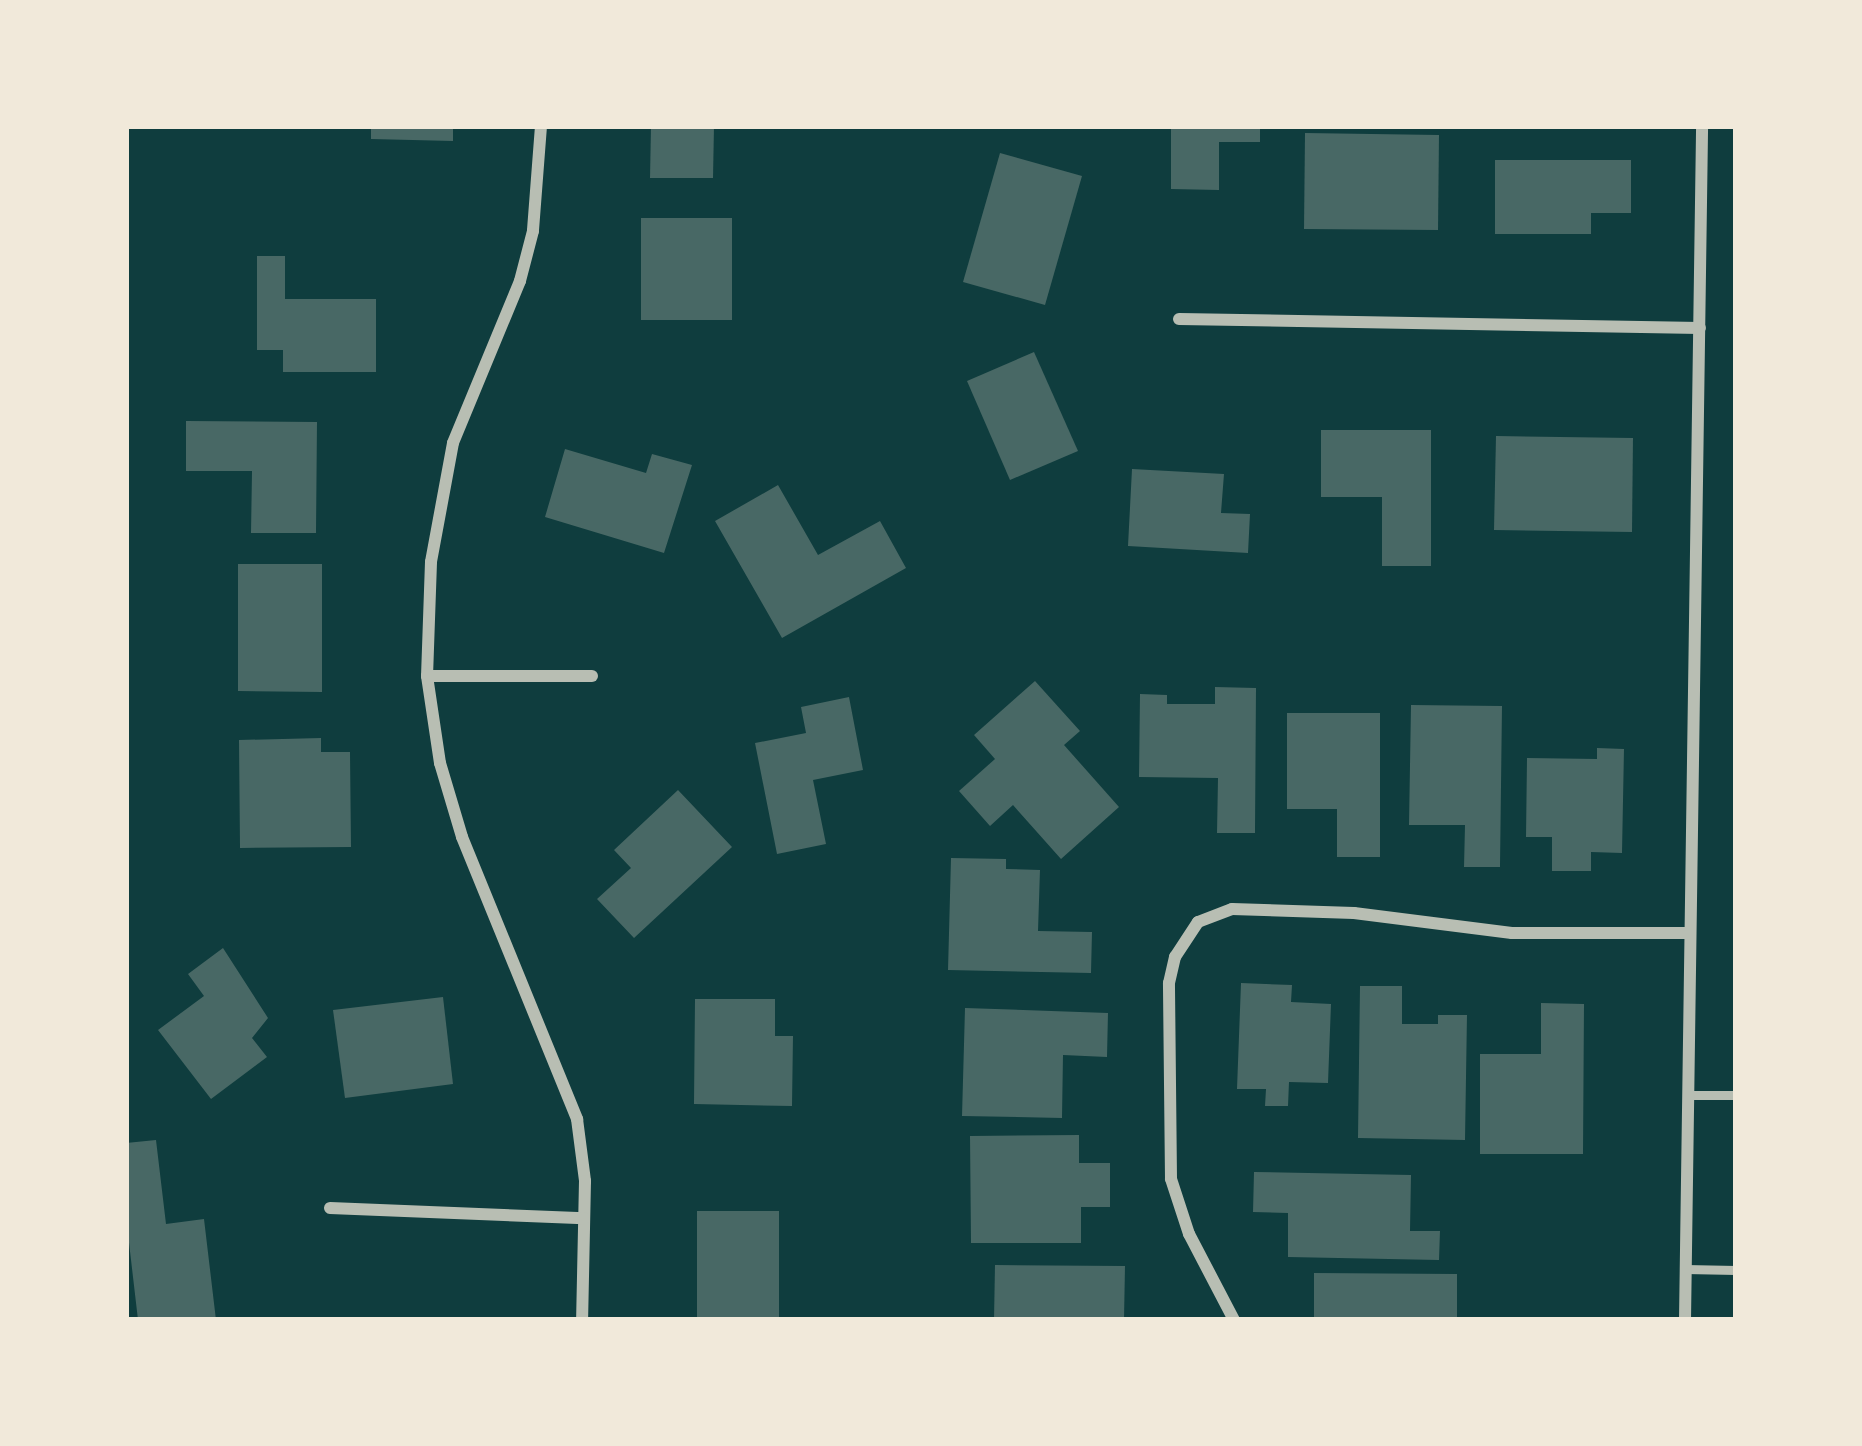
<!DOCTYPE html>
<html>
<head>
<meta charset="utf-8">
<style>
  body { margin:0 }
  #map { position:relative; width:1862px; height:1446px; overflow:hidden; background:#0f3d3e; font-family:"Fira Sans Condensed",sans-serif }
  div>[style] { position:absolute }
  .building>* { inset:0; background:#486865 }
  .service>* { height:9px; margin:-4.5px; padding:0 4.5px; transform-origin:4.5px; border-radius:4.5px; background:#b8beb3 }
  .minor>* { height:12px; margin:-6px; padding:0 6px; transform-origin:6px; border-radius:6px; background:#b8beb3 }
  span { translate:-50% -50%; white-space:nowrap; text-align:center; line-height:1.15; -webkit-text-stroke:12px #f1e9da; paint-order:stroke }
  .frame { position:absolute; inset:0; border:129px solid #f1e9da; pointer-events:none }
</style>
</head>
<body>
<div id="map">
  <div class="building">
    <i style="clip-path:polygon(371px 126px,453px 126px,453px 141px,371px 139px)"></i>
    <i style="clip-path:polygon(651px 126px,714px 126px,713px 178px,650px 178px)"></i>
    <i style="clip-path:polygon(1171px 126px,1260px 126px,1260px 142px,1219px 142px,1219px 190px,1171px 189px)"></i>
    <i style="clip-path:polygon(1305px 133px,1439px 135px,1438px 230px,1304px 229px)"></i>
    <i style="clip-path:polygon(1000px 153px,1082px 176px,1045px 305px,963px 282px)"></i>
    <i style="clip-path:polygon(1495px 160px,1631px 160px,1631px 213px,1591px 213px,1591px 234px,1495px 234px)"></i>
    <i style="clip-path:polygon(641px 218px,732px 218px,732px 320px,641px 320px)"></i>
    <i style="clip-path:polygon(257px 256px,285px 256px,285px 299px,376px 299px,376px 372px,283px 372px,283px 350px,257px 350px)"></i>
    <i style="clip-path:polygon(1034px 352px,1078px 451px,1010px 480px,967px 381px)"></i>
    <i style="clip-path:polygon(186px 421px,317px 422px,316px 533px,251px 533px,252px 471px,186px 471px)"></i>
    <i style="clip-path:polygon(1321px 430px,1431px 430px,1431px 566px,1382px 566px,1382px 497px,1321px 497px)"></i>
    <i style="clip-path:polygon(1496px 436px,1633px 438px,1632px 532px,1494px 530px)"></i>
    <i style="clip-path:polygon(565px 449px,646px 473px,652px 454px,692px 465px,664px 553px,545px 517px)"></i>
    <i style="clip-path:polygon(1132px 469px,1224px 474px,1221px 513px,1250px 514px,1248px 553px,1128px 546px)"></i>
    <i style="clip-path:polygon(778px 485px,818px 555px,880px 521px,906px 568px,782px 638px,715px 521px)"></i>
    <i style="clip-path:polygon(238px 564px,322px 564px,322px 692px,238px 691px)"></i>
    <i style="clip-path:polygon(1035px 681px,1080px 731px,1064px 745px,1119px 807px,1061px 859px,1013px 805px,990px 826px,959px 791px,995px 759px,974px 735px)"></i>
    <i style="clip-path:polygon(1215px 687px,1256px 688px,1255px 833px,1217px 833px,1218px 778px,1139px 777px,1140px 694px,1167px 695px,1167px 704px,1215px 704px)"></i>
    <i style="clip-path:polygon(849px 697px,863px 770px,813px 780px,826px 844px,777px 854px,755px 743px,806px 733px,801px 707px)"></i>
    <i style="clip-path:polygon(1411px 705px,1502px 706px,1500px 867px,1464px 867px,1465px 825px,1409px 825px)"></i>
    <i style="clip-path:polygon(1287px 713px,1380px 713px,1380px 857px,1337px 857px,1337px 809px,1287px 809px)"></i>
    <i style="clip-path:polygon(321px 738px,321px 752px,350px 752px,351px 847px,240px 848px,239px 740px)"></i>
    <i style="clip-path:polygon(1597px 748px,1624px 749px,1622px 853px,1591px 852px,1591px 871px,1552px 871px,1552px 837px,1526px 837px,1527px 758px,1597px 759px)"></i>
    <i style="clip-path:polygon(678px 790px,732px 847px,634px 938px,597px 899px,631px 868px,614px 850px)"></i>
    <i style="clip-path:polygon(951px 858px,1006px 859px,1006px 869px,1040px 870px,1038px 931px,1092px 932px,1091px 973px,948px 970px)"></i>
    <i style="clip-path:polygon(223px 948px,268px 1018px,252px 1038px,267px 1057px,211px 1099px,158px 1030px,204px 996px,188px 974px)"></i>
    <i style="clip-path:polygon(1241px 983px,1292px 985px,1291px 1002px,1331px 1004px,1328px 1083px,1289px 1082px,1288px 1106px,1265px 1106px,1266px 1089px,1237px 1089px)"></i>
    <i style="clip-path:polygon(1360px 986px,1402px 986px,1402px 1024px,1438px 1024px,1438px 1015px,1467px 1015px,1465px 1140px,1358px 1138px)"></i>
    <i style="clip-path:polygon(443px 997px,453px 1084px,345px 1098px,333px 1010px)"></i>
    <i style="clip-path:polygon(695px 999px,775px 999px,775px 1036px,793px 1036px,792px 1106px,694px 1104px)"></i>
    <i style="clip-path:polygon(1541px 1003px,1584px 1004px,1583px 1154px,1480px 1154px,1480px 1054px,1541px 1054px)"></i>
    <i style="clip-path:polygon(965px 1008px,1108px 1013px,1107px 1057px,1063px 1055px,1062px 1118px,962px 1116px)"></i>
    <i style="clip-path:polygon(1079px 1135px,1079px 1163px,1110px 1163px,1110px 1207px,1081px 1207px,1081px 1243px,971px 1243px,970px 1136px)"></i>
    <i style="clip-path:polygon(156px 1140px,166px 1224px,204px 1219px,216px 1320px,138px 1320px,126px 1217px,126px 1143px)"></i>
    <i style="clip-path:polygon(1254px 1172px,1411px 1175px,1410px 1231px,1440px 1231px,1439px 1260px,1288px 1257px,1288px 1213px,1253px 1212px)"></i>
    <i style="clip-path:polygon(697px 1211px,779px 1211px,779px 1320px,697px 1320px)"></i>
    <i style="clip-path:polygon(995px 1265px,1125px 1266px,1124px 1320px,994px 1320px)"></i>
    <i style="clip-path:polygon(1314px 1273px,1457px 1274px,1457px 1320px,1314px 1317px)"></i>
  </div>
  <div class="service">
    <i style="left:1687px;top:1095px;width:49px"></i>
    <i style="left:1685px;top:1269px;width:51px;rotate:1.1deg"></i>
  </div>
  <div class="minor">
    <i style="left:541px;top:126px;width:105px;rotate:94.4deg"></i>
    <i style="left:533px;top:231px;width:52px;rotate:104.6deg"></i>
    <i style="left:520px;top:281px;width:175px;rotate:112.5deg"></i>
    <i style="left:453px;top:443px;width:121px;rotate:100.5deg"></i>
    <i style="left:431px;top:562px;width:114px;rotate:92deg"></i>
    <i style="left:427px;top:676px;width:88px;rotate:81.5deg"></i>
    <i style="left:440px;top:763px;width:77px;rotate:73.4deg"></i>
    <i style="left:462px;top:837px;width:305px;rotate:67.8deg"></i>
    <i style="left:577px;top:1119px;width:63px;rotate:82.6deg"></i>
    <i style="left:585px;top:1181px;width:139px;rotate:91.2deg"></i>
    <i style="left:1179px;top:319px;width:521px;rotate:0.99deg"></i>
    <i style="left:427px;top:676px;width:165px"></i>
    <i style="left:330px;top:1208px;width:254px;rotate:2.3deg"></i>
    <i style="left:1234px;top:1320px;width:97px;rotate:-117.6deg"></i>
    <i style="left:1189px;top:1234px;width:58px;rotate:-108.1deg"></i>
    <i style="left:1171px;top:1179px;width:196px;rotate:-90.6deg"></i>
    <i style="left:1169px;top:983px;width:27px;rotate:-77deg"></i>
    <i style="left:1175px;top:957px;width:42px;rotate:-56.7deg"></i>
    <i style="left:1198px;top:922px;width:36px;rotate:-21deg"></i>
    <i style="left:1232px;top:909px;width:122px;rotate:1.9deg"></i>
    <i style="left:1354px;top:913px;width:159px;rotate:7.2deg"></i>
    <i style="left:1512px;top:933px;width:178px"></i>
    <i style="left:1685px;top:1320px;width:1194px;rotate:-89.18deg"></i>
  </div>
  <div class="frame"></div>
</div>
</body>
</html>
